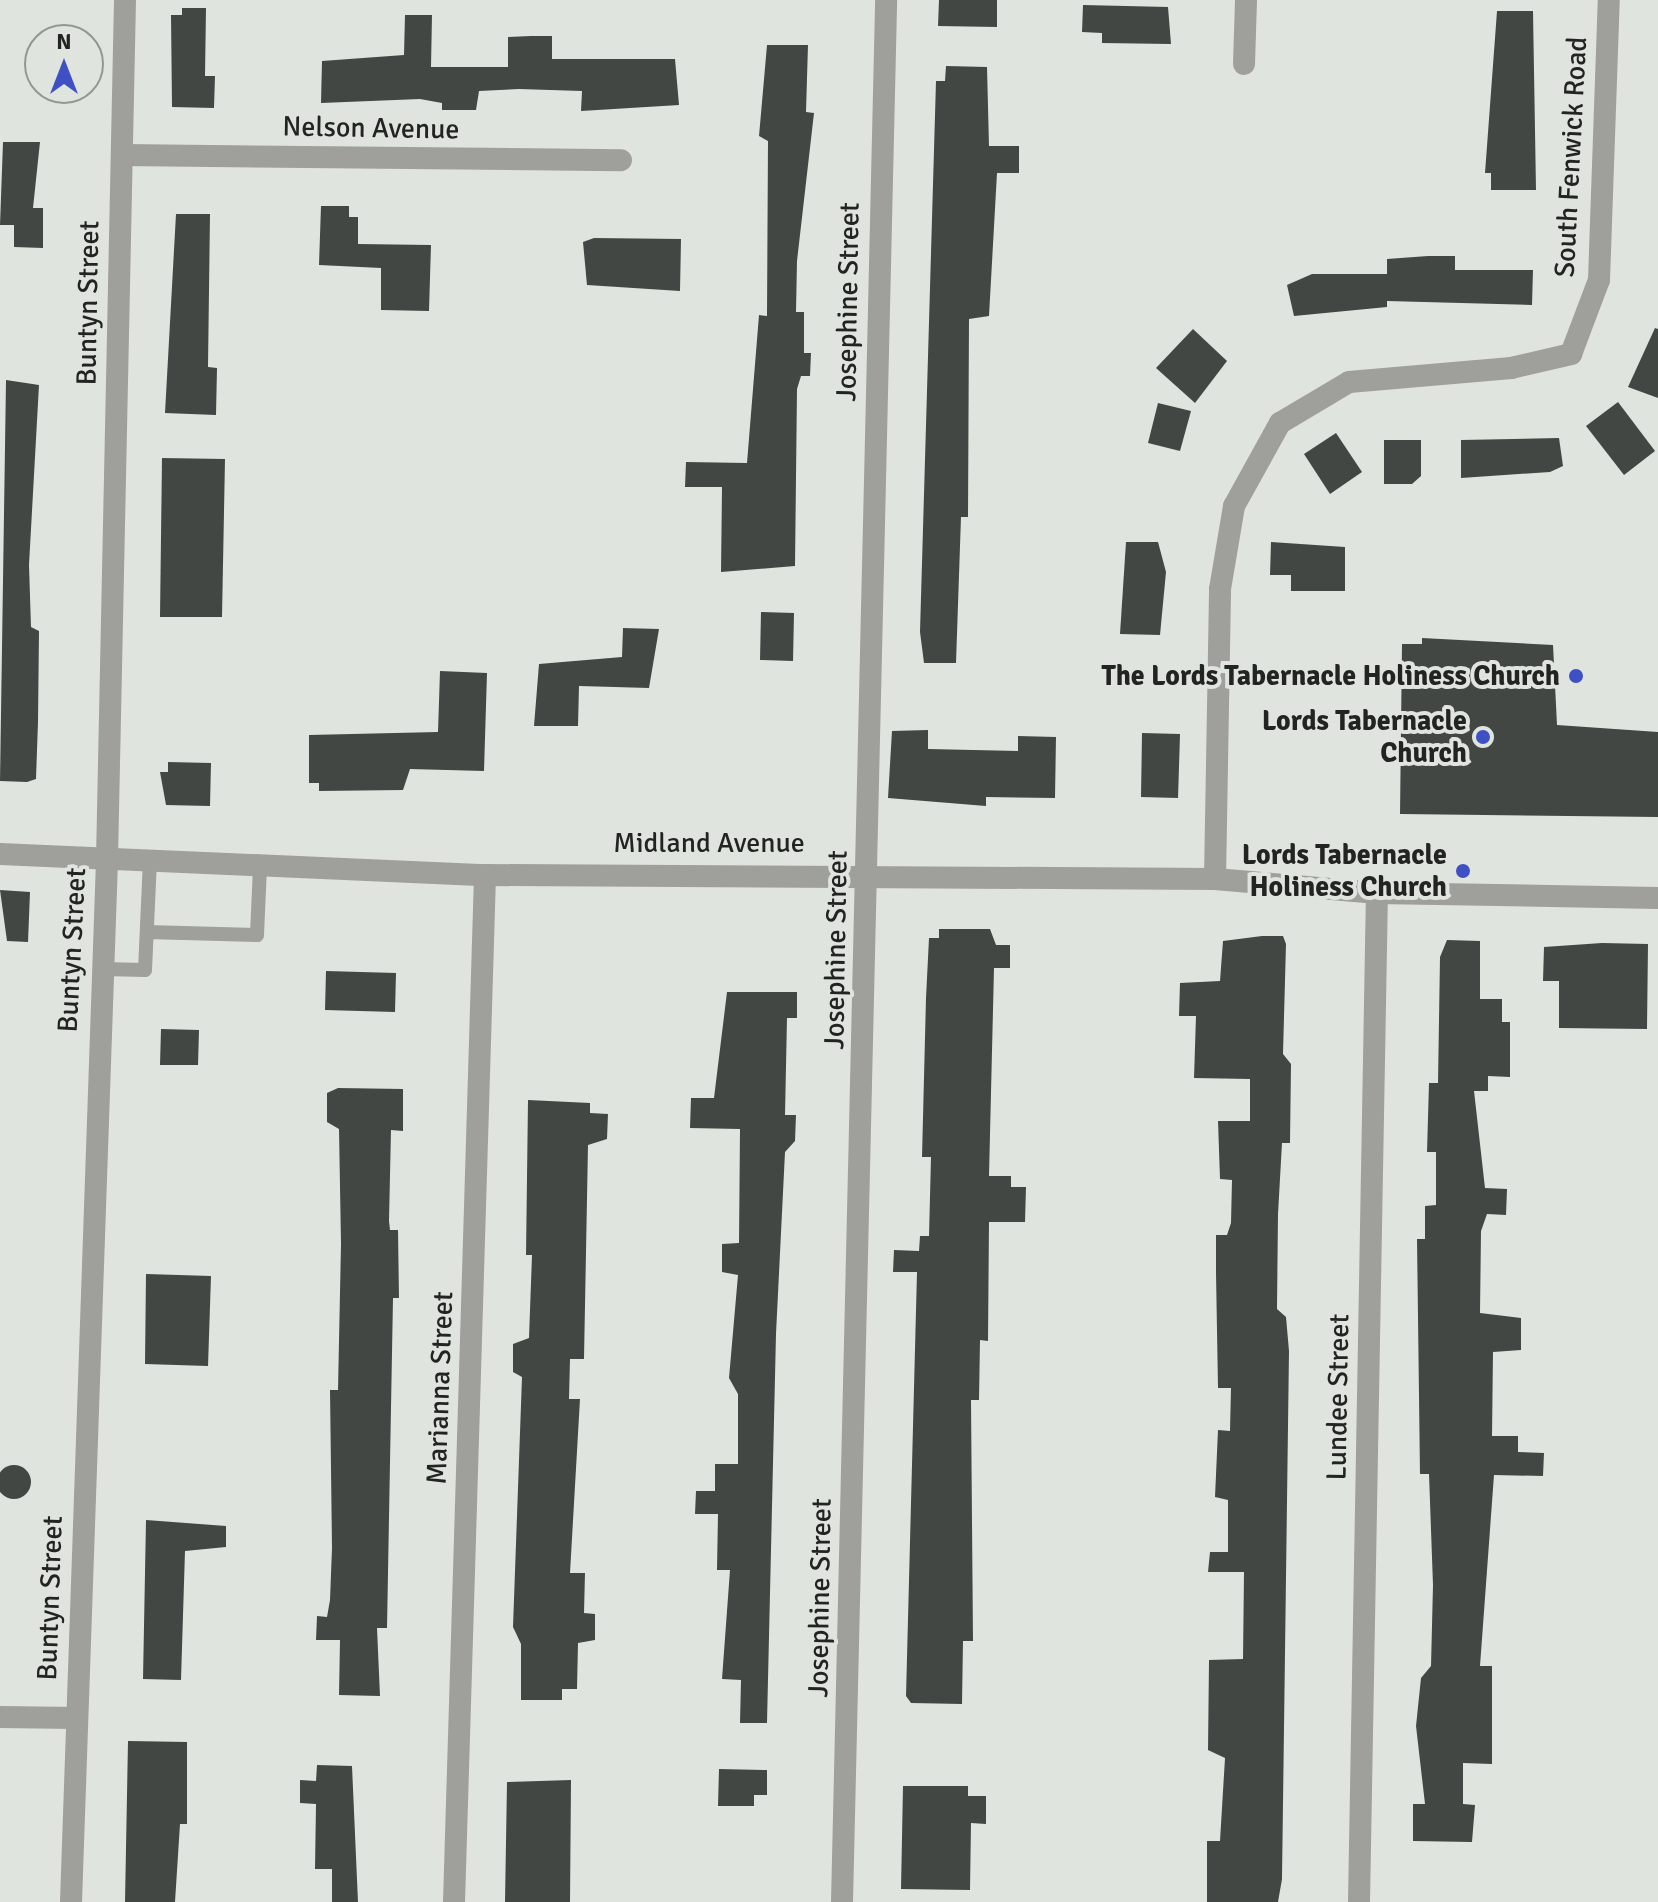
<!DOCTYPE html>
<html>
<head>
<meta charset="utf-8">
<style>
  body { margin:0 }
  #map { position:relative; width:1658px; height:1902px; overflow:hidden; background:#dfe4de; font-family:Signika,sans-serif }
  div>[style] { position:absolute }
  .building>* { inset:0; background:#424744 }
  .round { border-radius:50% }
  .service>* { height:14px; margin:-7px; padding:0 7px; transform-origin:7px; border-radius:7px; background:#9f9f9c }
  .minor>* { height:22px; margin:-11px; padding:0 11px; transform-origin:11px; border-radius:11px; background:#9f9f9c }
  .tertiary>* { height:22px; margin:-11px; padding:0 11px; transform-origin:11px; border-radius:11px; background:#9f9f9c }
  .dots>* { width:22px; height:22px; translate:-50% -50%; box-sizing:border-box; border:4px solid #dfe4de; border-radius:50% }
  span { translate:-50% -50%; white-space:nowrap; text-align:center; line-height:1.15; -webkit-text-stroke:8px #dfe4de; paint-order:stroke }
  .street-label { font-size:28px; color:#222421 }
  .poi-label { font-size:28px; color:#222421; font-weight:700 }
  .right { translate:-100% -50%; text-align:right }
  .north { position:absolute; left:24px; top:24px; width:80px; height:80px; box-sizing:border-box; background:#dfe4de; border:2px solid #939792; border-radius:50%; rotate:0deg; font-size:22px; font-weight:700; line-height:32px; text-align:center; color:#222421 }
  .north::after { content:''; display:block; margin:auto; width:28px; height:36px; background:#3e50c4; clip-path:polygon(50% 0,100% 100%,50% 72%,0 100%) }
</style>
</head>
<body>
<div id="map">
  <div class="building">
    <i style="clip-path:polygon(939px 0,997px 0,997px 27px,938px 26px)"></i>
    <i style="clip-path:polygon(1083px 5px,1168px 7px,1171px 44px,1102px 43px,1102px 33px,1082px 32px)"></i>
    <i style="clip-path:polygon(182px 8px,206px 8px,205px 76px,215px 76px,214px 108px,172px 107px,171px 15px,182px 15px)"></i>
    <i style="clip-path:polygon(1497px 11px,1533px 11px,1536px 190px,1491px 190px,1491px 173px,1485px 173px)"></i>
    <i style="clip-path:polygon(405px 15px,432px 15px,431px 67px,508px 67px,508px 37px,531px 36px,552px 36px,552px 59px,675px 59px,679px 105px,581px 111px,582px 91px,519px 89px,479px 91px,476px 110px,442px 110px,442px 103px,420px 99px,321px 103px,322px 61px,404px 55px)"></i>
    <i style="clip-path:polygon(767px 45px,808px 45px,806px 112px,814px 113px,797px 261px,796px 312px,804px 312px,804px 353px,811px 353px,810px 376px,801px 376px,797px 389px,795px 566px,721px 572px,722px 487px,685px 487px,686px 462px,747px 463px,759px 315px,767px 316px,768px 141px,759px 136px)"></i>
    <i style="clip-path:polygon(946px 66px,987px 67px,989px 146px,1019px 146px,1019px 173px,997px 173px,989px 316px,969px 319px,968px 517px,961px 517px,956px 663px,924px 663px,920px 632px,936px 81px,945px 81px)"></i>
    <i style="clip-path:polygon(3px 142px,40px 142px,33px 208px,43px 208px,43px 248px,14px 247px,14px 225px,0 225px)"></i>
    <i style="clip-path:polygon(321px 206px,349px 206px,349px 217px,358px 217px,358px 244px,431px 245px,429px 311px,381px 310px,381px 268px,319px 265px)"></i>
    <i style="clip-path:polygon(176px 214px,210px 214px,208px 367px,217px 368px,216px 415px,165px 413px)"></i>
    <i style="clip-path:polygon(594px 238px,681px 239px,680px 291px,587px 285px,583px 242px)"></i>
    <i style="clip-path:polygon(1428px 256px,1455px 256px,1455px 270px,1533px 270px,1532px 305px,1387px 301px,1387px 307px,1294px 316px,1287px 285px,1312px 274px,1387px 274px,1387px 259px)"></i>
    <i style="clip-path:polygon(1655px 328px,1658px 329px,1658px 398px,1628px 387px)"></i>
    <i style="clip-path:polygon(1193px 329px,1227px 361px,1195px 403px,1156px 368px)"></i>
    <i style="clip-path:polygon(6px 380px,39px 385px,29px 565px,31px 627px,39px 631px,38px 722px,36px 779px,27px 782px,0 781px)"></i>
    <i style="clip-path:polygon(1618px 402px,1655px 451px,1624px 475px,1586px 426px)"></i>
    <i style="clip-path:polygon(1158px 403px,1191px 411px,1180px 451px,1148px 443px)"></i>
    <i style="clip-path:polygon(1336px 433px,1362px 472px,1330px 494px,1304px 454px)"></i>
    <i style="clip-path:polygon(1559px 438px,1563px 466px,1550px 472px,1461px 478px,1461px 440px)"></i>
    <i style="clip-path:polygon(1384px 440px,1421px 440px,1421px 476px,1412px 484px,1384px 484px)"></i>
    <i style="clip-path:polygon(162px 458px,225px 459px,222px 617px,160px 617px)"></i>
    <i style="clip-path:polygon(1126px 542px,1158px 542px,1166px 572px,1160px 635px,1120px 634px)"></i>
    <i style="clip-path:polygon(1271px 542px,1345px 547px,1345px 591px,1291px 591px,1291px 575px,1270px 575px)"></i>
    <i style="clip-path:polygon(761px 612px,794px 613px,793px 661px,760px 660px)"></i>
    <i style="clip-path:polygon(623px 628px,659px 629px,649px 688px,579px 686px,578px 726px,534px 726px,539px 664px,622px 657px)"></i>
    <i style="clip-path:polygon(1422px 638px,1553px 645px,1557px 725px,1658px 732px,1658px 817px,1400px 814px,1402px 644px,1422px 644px)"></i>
    <i style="clip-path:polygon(440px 671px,487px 673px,484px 771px,410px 769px,403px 790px,319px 791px,319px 783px,309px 783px,309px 735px,438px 732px)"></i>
    <i style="clip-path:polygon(928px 730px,928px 749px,1018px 751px,1018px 736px,1056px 737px,1055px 798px,986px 797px,986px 806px,888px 798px,892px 731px)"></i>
    <i style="clip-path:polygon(1142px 733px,1180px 734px,1178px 798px,1141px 797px)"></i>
    <i style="clip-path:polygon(168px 762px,211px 763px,210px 806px,166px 805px,160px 772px,168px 772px)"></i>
    <i style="clip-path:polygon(0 890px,30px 892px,28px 942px,7px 941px)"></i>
    <i style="clip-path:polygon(939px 929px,990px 929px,996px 945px,1010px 945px,1010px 968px,994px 968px,989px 1176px,1011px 1176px,1011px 1187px,1026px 1187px,1025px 1222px,989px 1222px,988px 1341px,980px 1340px,979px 1400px,971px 1400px,973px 1641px,963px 1641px,962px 1704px,911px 1703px,906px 1696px,917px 1272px,893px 1272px,894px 1250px,919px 1251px,920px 1236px,929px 1236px,931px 1157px,922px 1157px,926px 998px,929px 938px,939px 938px)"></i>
    <i style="clip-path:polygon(1262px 936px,1283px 936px,1286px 944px,1283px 1054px,1291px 1064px,1290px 1143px,1282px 1143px,1278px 1214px,1277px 1309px,1286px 1317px,1289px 1351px,1282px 1879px,1278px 1902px,1207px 1902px,1207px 1841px,1220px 1841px,1225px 1758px,1208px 1750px,1209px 1660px,1243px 1659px,1244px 1572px,1208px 1572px,1210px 1552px,1228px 1552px,1228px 1500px,1215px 1497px,1218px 1430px,1230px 1431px,1231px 1388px,1218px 1388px,1216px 1273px,1216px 1235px,1227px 1235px,1231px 1223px,1232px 1180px,1220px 1179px,1218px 1121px,1250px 1121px,1250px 1079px,1194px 1078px,1196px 1016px,1179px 1016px,1180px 983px,1220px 981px,1223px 941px)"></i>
    <i style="clip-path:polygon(1447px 940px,1480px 941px,1480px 999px,1502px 999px,1502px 1022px,1510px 1022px,1510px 1077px,1488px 1076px,1488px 1091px,1474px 1091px,1485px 1188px,1507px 1189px,1506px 1215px,1487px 1214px,1481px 1231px,1480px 1313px,1521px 1318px,1521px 1350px,1493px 1352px,1492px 1436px,1518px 1436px,1518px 1452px,1544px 1453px,1543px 1476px,1494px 1475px,1480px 1666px,1492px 1666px,1492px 1764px,1463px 1763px,1463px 1804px,1475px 1805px,1472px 1842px,1413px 1841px,1413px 1804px,1425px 1804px,1416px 1726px,1421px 1678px,1431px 1666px,1433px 1585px,1429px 1474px,1420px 1474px,1417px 1239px,1425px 1239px,1425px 1206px,1436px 1205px,1436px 1152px,1427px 1152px,1429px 1083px,1438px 1083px,1440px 957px)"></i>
    <i style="clip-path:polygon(1602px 943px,1648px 944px,1647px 1029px,1559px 1028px,1559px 981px,1543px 981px,1544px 947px)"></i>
    <i style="clip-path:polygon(326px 971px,396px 973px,395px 1012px,325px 1010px)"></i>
    <i style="clip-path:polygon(727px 992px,797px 992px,797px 1018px,787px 1018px,785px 1115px,796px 1115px,795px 1141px,785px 1152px,776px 1334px,767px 1723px,740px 1723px,741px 1680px,722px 1679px,730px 1570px,717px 1570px,718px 1514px,695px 1514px,696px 1491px,715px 1491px,715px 1464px,738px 1464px,738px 1394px,729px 1378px,738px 1275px,722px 1272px,722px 1244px,739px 1243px,740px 1129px,690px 1128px,691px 1098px,714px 1098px)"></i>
    <i style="clip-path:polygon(161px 1029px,199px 1030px,198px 1065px,160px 1065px)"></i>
    <i style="clip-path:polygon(338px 1088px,403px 1089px,403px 1131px,391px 1130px,389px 1221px,390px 1230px,398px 1230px,399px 1298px,393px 1298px,387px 1628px,377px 1628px,380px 1696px,339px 1695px,340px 1640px,316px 1640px,317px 1616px,327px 1617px,330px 1600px,332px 1548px,330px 1390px,338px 1390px,341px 1244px,339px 1129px,327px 1122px,327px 1093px)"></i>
    <i style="clip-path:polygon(528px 1100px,590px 1103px,590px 1113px,608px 1114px,607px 1139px,588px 1145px,584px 1359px,570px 1359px,569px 1399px,580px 1399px,570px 1573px,585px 1573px,584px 1613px,595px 1614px,595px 1640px,578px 1643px,577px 1689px,562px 1689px,562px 1700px,521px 1700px,521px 1644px,513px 1627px,522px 1377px,513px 1372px,513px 1344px,529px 1338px,532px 1255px,526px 1255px)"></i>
    <i style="clip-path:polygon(146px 1274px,211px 1276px,208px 1366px,145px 1364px)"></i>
    <i class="round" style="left:-3px;top:1465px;width:34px;height:34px"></i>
    <i style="clip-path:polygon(146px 1520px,226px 1526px,226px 1547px,185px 1551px,181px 1680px,143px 1679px)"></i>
    <i style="clip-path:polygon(128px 1741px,187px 1742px,187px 1824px,180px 1824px,175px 1902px,125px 1902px)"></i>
    <i style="clip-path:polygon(317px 1765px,352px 1766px,358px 1902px,332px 1902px,332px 1869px,315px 1869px,316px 1804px,300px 1803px,300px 1780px,316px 1781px)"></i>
    <i style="clip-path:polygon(719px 1769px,767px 1770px,767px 1795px,754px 1795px,754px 1806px,718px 1806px)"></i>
    <i style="clip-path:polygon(571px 1780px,570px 1902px,505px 1902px,507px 1782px)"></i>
    <i style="clip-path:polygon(903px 1786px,968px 1786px,968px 1796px,986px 1796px,986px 1824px,971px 1823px,970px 1890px,901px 1889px)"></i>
  </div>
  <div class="service">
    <i style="left:147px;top:932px;width:110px;rotate:1.6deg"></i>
    <i style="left:257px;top:935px;width:69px;rotate:-87.5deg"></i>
    <i style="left:102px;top:969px;width:43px;rotate:1.3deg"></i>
    <i style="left:145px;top:970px;width:109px;rotate:-87.4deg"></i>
  </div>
  <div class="minor">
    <i style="left:1244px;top:64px;width:64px;rotate:-88.2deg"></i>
    <i style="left:122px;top:155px;width:499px;rotate:0.6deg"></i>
    <i style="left:0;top:854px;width:485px;rotate:2.5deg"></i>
    <i style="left:485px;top:875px;width:730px;rotate:0.31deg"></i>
    <i style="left:1215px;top:879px;width:163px;rotate:4.9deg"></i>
    <i style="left:1377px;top:893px;width:281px;rotate:1deg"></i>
    <i style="left:1215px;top:879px;width:290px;rotate:-89deg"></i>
    <i style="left:1220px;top:589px;width:84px;rotate:-80.4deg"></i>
    <i style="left:1234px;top:506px;width:95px;rotate:-61deg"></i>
    <i style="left:1280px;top:423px;width:80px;rotate:-30.7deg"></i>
    <i style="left:1349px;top:382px;width:163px;rotate:-4.9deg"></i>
    <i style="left:1511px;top:368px;width:62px;rotate:-13.1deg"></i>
    <i style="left:1571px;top:354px;width:79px;rotate:-69.3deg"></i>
    <i style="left:1599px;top:280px;width:280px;rotate:-88deg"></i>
    <i style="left:0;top:1717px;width:76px;rotate:0.8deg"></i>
    <i style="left:454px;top:1902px;width:1027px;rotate:-88.27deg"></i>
    <i style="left:842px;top:1902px;width:1903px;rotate:-88.67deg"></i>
    <i style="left:1359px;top:1902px;width:1009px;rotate:-88.98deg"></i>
  </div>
  <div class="tertiary">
    <i style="left:71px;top:1902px;width:1044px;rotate:-88.02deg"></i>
    <i style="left:107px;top:859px;width:859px;rotate:-88.8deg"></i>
  </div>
  <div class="dots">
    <i style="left:1576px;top:676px;background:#3e50c4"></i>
    <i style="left:1483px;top:737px;background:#3e50c4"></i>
    <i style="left:1463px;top:871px;background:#3e50c4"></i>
  </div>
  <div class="street-label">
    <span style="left:371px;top:128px;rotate:1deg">Nelson Avenue</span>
    <span style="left:1571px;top:157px;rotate:-87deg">South Fenwick Road</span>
    <span style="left:848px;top:302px;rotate:-89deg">Josephine Street</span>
    <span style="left:88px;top:303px;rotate:-89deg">Buntyn Street</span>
    <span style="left:709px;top:843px">Midland Avenue</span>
    <span style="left:72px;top:950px;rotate:-87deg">Buntyn Street</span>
    <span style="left:836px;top:950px;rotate:-89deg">Josephine Street</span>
    <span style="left:440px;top:1388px;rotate:-88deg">Marianna Street</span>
    <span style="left:1338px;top:1397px;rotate:-89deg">Lundee Street</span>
    <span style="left:50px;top:1598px;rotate:-88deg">Buntyn Street</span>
    <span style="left:820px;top:1598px;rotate:-89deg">Josephine Street</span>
  </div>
  <div class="poi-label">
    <span class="right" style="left:1560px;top:676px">The Lords Tabernacle Holiness Church</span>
    <span class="right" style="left:1467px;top:737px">Lords Tabernacle<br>Church</span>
    <span class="right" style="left:1447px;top:871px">Lords Tabernacle<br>Holiness Church</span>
  </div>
  <div class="north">N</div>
</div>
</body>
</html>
